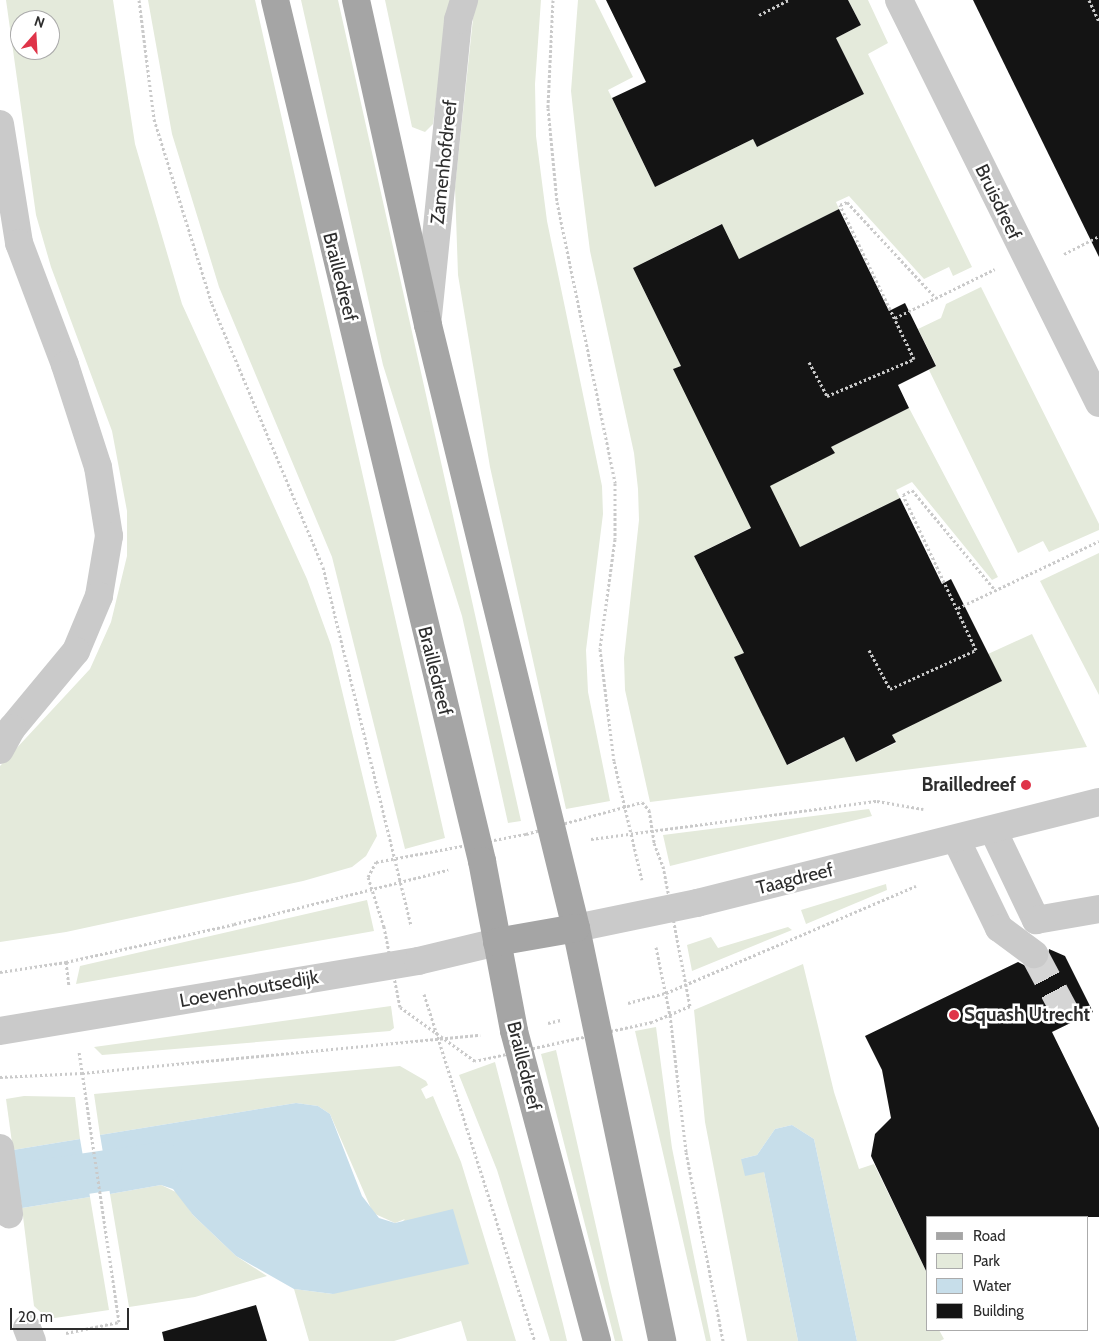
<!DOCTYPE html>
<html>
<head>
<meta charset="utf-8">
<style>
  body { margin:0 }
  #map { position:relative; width:1099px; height:1341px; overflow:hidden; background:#fff; font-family:Cabin,sans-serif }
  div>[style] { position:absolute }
  .green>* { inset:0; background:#e4eadb }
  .water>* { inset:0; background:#c7deea }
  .canal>* { height:41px; margin:-20.5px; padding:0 20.5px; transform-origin:20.5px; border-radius:20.5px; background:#c7deea }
  .building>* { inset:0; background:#141414 }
  .minor-tunnel>* { height:28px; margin-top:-14px; transform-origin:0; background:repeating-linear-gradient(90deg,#d5d5d5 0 28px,transparent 0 42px) }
  .path>* { height:3px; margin-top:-1.5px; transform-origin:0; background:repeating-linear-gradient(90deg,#cacaca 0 2.5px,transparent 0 5px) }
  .minor>* { height:28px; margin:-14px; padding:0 14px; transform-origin:14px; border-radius:14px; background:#cacaca }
  .major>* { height:28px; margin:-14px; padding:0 14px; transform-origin:14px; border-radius:14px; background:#a5a5a5 }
  .dots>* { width:14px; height:14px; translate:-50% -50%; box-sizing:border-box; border:2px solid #fff; border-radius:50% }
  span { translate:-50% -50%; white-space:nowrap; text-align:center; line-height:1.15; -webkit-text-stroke:5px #fff; paint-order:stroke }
  .street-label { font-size:19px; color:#2d2d2d }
  .poi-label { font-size:19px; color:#2d2d2d; font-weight:700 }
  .right { translate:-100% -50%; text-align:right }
  .left { translate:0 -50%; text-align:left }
  .legend { position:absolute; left:926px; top:1216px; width:162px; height:115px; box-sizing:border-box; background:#fff; border:1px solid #ababab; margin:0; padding:6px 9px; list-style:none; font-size:15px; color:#2d2d2d }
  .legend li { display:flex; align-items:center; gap:10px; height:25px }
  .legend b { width:25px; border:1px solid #ababab }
  .north { position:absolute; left:10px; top:10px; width:50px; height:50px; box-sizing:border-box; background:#fff; border:1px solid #ababab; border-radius:50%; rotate:19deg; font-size:14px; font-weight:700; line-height:20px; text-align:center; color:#2d2d2d }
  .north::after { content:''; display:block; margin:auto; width:18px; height:22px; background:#df3449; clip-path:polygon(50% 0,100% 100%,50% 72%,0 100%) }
  .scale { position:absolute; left:10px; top:1308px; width:119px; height:22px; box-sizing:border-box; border:2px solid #2d2d2d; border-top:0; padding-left:6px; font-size:15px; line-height:18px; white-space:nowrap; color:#2d2d2d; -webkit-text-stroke:4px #fff; paint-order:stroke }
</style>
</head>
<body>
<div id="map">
  <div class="green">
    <i style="clip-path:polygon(evenodd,6px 0,113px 0,135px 144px,182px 304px,307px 579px,331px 645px,377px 836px,366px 856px,352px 867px,303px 881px,66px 932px,0 942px,0 766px,90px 669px,111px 622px,127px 556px,127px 511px,112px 431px,51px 267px,36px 215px,6px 0,20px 20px,50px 20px,50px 50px,20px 50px,20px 20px)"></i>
    <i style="clip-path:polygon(148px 0,255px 0,445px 838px,405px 849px,332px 557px,219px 287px,172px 134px)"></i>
    <i style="clip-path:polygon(301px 0,338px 0,521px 821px,508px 823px,462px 616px,383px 365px)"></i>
    <i style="clip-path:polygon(385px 0,450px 0,433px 124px,425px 132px,412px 127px)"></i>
    <i style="clip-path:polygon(475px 0,541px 0,535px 84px,536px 136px,547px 221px,602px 486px,603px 514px,586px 650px,588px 692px,610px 801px,566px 809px,490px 467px,458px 275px,455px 187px)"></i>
    <i style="clip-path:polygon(578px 0,595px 0,633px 77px,608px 90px,655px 187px,753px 139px,757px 147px,864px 94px,836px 38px,861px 25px,848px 0,868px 0,888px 43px,868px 54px,972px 267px,953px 276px,949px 267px,924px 279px,849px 196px,836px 202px,839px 209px,739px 259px,721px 224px,633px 268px,681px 366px,674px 369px,765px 488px,834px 453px,831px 447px,909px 408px,998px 577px,992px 580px,912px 482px,896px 490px,900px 498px,800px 547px,782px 512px,694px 556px,744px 653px,735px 657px,788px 765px,844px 737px,856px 762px,896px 743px,892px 735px,1001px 681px,988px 654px,1032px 634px,1087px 747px,650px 802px,625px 690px,624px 658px,639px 520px,638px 489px,634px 453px,590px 251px,579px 164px,571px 91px)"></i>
    <i style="clip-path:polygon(981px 287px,1099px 524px,1099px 530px,1049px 552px,1043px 541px,1018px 553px,929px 370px,936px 365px,918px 329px,941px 318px,946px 304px)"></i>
    <i style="clip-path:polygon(1099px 553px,1099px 695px,1040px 581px)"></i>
    <i style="clip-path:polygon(869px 809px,872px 816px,670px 866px,663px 835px)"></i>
    <i style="clip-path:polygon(886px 884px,887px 890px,806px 924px,801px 910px)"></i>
    <i style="clip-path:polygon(367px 900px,374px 931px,76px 984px,80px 966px)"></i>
    <i style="clip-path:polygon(788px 927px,792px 930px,692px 971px,687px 945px,711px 937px,718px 948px)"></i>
    <i style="clip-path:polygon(803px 964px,834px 1092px,859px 1169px,874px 1164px,928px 1275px,928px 1330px,939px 1330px,944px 1339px,940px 1341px,857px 1341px,814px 1139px,792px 1125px,775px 1129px,757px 1155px,741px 1159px,764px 1172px,798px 1341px,747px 1341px,705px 1122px,694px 1010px)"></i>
    <i style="clip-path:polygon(391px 1006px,394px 1028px,390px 1031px,102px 1055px,94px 1047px)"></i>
    <i style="clip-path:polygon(656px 1027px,672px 1148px,711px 1341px,706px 1341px,635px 1031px)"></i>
    <i style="clip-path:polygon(556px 1050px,610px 1288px,623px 1341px,615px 1341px,541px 1054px)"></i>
    <i style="clip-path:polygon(495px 1062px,563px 1324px,567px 1341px,550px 1341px,497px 1170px,459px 1075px)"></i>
    <i style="clip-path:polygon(400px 1066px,426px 1081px,428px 1085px,421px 1089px,426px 1099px,433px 1096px,461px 1162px,516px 1341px,467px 1341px,461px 1321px,394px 1341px,309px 1341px,294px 1289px,333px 1294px,405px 1219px,395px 1223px,373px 1213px,330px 1114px,318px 1106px,296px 1103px,100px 1135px,94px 1094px)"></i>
    <i style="clip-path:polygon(24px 1096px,75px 1097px,80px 1139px,13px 1150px,6px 1099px)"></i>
    <i style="clip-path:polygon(161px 1185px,178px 1193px,193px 1215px,236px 1256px,267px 1276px,195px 1297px,129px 1307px,110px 1194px)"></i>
    <i style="clip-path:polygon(90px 1197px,109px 1310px,48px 1319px,34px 1306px,22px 1208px)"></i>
  </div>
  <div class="water">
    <i style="clip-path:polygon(296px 1103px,318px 1106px,330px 1114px,362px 1196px,379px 1218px,395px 1223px,453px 1209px,469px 1264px,333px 1294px,294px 1289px,236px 1256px,193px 1215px,173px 1189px,161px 1185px,110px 1194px,100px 1135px)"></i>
    <i style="clip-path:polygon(792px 1125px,814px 1139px,857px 1341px,798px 1341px,764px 1172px,745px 1176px,741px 1159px,757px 1155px,775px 1129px)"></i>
    <i style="clip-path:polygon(80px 1139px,90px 1197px,22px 1208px,13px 1150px)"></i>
  </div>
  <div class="canal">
    <i style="left:31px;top:1181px;width:132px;rotate:-8.3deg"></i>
  </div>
  <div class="building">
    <i style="clip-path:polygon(606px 0,848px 0,861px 25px,836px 38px,864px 94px,757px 147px,753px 139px,655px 187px,612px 98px,646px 82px)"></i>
    <i style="clip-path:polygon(973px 0,1099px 0,1099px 257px,1020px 96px)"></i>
    <i style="clip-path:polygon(839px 209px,889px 311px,905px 303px,936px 366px,898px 385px,909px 408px,831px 447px,835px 453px,770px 486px,800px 547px,900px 498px,942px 584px,951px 579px,1002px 681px,892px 735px,896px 742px,856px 762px,844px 737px,787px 765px,734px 657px,744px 653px,694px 556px,751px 528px,673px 369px,681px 366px,633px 268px,722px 224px,739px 259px)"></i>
    <i style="clip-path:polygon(1049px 949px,1065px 956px,1093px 1012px,1052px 1032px,1099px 1128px,1099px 1217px,928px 1217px,928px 1275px,871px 1156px,875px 1134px,891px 1118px,882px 1070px,865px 1036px,1018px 962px,1032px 969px,1041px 968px,1047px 963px)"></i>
    <i style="clip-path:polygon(256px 1305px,267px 1341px,164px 1341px,162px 1332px)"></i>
  </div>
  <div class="minor-tunnel">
    <i style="left:1034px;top:954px;width:78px;rotate:61.8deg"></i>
  </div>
  <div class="path">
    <i style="left:139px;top:0;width:120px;rotate:82.8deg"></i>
    <i style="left:154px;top:119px;width:194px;rotate:72.6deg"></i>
    <i style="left:212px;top:304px;width:285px;rotate:67.1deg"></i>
    <i style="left:323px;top:567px;width:370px;rotate:76.2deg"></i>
    <i style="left:553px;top:0;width:108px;rotate:92.7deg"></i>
    <i style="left:548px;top:108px;width:94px;rotate:84.5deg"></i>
    <i style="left:557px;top:202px;width:287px;rotate:78.3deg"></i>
    <i style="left:615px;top:483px;width:56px;rotate:90deg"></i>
    <i style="left:615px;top:539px;width:111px;rotate:97.8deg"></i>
    <i style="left:600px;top:649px;width:113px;rotate:82.9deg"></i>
    <i style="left:614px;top:761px;width:122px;rotate:76.8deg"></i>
    <i style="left:1089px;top:0;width:23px;rotate:65deg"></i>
    <i style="left:759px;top:15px;width:34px;rotate:-27deg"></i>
    <i style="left:1064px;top:254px;width:39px;rotate:-27deg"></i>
    <i style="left:895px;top:318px;width:111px;rotate:-26.1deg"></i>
    <i style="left:809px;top:362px;width:38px;rotate:62deg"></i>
    <i style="left:827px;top:396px;width:95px;rotate:-23deg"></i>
    <i style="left:914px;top:359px;width:171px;rotate:-115.7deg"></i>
    <i style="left:840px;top:205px;width:8px;rotate:-23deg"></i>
    <i style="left:847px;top:202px;width:131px;rotate:47.2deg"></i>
    <i style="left:958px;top:608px;width:156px;rotate:-25.4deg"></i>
    <i style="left:869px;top:650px;width:44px;rotate:61.7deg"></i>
    <i style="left:890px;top:689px;width:94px;rotate:-24.4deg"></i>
    <i style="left:976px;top:650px;width:171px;rotate:-115.2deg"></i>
    <i style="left:903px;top:495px;width:10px;rotate:-29deg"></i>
    <i style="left:912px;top:490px;width:130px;rotate:50.3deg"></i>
    <i style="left:642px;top:802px;width:11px;rotate:49deg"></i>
    <i style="left:649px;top:810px;width:33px;rotate:81deg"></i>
    <i style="left:654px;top:843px;width:25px;rotate:69deg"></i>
    <i style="left:663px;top:866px;width:143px;rotate:79.1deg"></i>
    <i style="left:690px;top:1006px;width:41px;rotate:157.2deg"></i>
    <i style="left:652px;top:1022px;width:181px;rotate:167.6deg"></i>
    <i style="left:475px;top:1061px;width:92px;rotate:-144.2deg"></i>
    <i style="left:400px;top:1007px;width:82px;rotate:-101.3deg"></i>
    <i style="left:384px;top:927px;width:52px;rotate:-107.7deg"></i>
    <i style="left:368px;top:877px;width:17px;rotate:-62deg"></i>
    <i style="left:376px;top:862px;width:153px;rotate:-10.6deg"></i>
    <i style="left:526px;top:834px;width:120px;rotate:-15.4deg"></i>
    <i style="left:591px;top:839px;width:289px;rotate:-7.6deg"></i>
    <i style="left:877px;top:801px;width:47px;rotate:9.9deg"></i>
    <i style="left:656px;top:947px;width:69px;rotate:78.4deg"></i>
    <i style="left:670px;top:1015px;width:138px;rotate:83.3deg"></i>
    <i style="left:686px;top:1152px;width:193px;rotate:78.9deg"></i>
    <i style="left:66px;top:962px;width:24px;rotate:83deg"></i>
    <i style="left:0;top:972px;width:67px;rotate:-8.6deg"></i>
    <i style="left:66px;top:962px;width:172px;rotate:-12.7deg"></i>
    <i style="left:234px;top:924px;width:221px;rotate:-14.2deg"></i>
    <i style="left:424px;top:994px;width:364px;rotate:72.3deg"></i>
    <i style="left:628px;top:1003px;width:39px;rotate:-15deg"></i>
    <i style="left:666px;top:993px;width:272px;rotate:-23.2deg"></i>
    <i style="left:548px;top:1023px;width:13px;rotate:-13deg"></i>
    <i style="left:0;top:1077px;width:82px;rotate:-2.8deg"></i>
    <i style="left:82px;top:1073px;width:400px;rotate:-5.5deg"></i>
    <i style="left:66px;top:1333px;width:54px;rotate:-11.7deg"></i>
    <i style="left:119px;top:1322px;width:274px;rotate:-98.4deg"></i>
  </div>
  <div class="minor">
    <i style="left:899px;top:0;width:450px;rotate:63.6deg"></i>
    <i style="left:0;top:124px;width:121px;rotate:80.9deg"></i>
    <i style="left:19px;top:243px;width:130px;rotate:69.3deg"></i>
    <i style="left:65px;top:365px;width:107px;rotate:72.1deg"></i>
    <i style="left:98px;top:467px;width:70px;rotate:80.9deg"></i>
    <i style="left:109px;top:536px;width:61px;rotate:99.5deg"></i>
    <i style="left:99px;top:596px;width:60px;rotate:112.7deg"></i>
    <i style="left:76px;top:651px;width:100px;rotate:129.7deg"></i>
    <i style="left:12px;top:728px;width:25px;rotate:119deg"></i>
    <i style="left:428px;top:316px;width:298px;rotate:-84.2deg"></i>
    <i style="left:458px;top:20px;width:21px;rotate:-73deg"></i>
    <i style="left:993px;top:830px;width:100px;rotate:64.5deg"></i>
    <i style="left:1036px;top:920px;width:64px;rotate:-9.9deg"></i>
    <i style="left:956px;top:839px;width:99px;rotate:64.2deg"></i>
    <i style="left:999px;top:928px;width:44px;rotate:36.6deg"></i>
    <i style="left:576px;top:928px;width:124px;rotate:-11.7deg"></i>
    <i style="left:697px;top:903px;width:414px;rotate:-14.1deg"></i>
    <i style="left:0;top:1031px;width:424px;rotate:-9.5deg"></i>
    <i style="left:418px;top:961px;width:81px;rotate:-13.5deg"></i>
    <i style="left:0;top:1148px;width:67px;rotate:82.2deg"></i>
    <i style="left:27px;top:1328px;width:14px;rotate:69deg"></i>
  </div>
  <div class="major">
    <i style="left:275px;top:0;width:886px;rotate:76.48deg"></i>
    <i style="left:482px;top:861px;width:173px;rotate:79.3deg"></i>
    <i style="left:514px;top:1031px;width:321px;rotate:75deg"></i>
    <i style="left:356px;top:0;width:333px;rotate:77.5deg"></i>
    <i style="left:428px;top:325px;width:621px;rotate:76.21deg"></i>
    <i style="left:576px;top:928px;width:422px;rotate:78.2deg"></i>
    <i style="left:497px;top:942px;width:80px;rotate:-10deg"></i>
  </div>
  <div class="dots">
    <i style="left:1026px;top:785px;background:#df3449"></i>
    <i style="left:954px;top:1015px;background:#df3449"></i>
  </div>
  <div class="street-label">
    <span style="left:444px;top:162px;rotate:-84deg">Zamenhofdreef</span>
    <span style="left:998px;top:202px;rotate:64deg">Bruisdreef</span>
    <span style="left:340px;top:277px;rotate:76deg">Brailledreef</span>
    <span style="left:435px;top:671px;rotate:76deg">Brailledreef</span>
    <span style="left:795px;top:879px;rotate:-14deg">Taagdreef</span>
    <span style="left:249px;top:989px;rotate:-10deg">Loevenhoutsedijk</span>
    <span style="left:524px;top:1066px;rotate:76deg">Brailledreef</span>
  </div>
  <div class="poi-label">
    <span class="right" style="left:1016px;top:785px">Brailledreef</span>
    <span class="left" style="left:964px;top:1015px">Squash Utrecht</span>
  </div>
  <ul class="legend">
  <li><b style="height:6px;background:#a5a5a5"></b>Road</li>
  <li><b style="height:14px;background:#e4eadb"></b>Park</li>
  <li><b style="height:14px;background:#c7deea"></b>Water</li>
  <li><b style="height:14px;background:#141414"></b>Building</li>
  </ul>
  <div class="north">N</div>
  <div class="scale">20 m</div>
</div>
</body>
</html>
